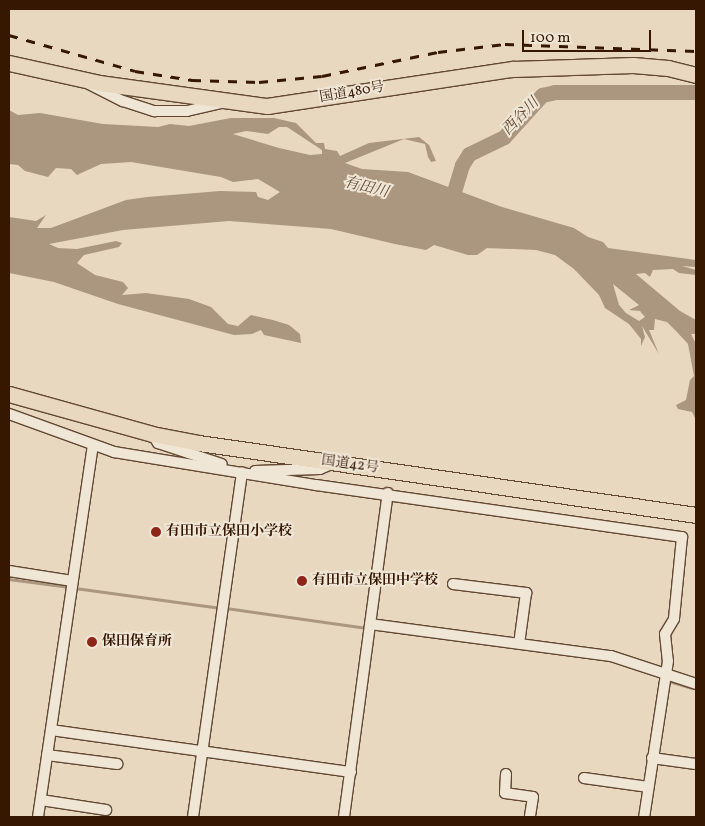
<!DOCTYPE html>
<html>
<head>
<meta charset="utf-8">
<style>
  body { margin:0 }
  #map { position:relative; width:705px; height:826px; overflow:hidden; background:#e8d8c0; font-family:Vollkorn,"Noto Serif JP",serif }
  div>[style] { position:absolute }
  .water>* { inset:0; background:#ab967f }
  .stream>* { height:2.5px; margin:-1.25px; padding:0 1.25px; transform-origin:1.25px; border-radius:1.25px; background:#ab967f }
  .river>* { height:15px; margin:-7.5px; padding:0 7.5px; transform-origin:7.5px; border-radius:7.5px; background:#ab967f }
  .roads { filter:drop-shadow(1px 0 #624732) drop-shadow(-1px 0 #624732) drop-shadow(0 1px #624732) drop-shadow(0 -1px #624732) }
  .minor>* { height:10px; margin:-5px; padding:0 5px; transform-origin:5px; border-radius:5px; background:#f0e6d6 }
  .highway>* { height:15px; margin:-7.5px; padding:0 7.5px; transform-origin:7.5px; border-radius:7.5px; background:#e8d8c0 }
  .rail>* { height:2.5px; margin-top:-1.25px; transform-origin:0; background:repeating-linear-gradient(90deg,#351702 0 9px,transparent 0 18px) }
  .dots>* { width:14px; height:14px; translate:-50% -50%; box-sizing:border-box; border:2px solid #f0e6d6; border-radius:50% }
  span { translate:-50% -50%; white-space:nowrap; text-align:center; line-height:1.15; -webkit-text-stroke:4px #f0e6d6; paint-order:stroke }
  .street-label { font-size:14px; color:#351702 }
  .poi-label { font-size:14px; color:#351702; font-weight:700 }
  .left { translate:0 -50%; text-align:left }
  .water-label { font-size:15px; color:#644a34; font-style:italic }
  .frame { position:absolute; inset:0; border:10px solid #351702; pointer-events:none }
  .scale { position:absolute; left:522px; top:30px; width:129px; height:22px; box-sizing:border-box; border:2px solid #351702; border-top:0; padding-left:6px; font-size:15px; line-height:18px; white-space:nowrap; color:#351702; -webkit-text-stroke:4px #f0e6d6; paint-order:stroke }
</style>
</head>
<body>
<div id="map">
  <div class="water">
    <i style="clip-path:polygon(evenodd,9px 110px,18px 115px,40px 113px,103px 124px,158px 127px,170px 124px,189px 126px,231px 118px,274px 118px,296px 123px,316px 143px,324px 143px,325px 149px,337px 151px,340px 156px,369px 143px,419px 137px,429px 145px,436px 161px,431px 162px,428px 157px,425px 144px,404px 139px,345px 163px,362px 169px,408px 172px,502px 207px,574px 228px,588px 237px,603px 242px,608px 248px,696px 260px,696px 267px,682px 266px,696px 270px,696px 275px,679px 273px,673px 269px,653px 270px,650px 277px,645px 273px,636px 274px,680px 311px,696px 320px,696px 334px,691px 334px,696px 344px,696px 420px,692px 412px,678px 409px,676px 405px,686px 400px,690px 380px,694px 376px,688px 344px,676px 331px,667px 322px,655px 319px,654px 330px,649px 330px,659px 354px,642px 326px,645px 337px,641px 346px,641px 339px,629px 324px,605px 308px,599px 295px,574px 269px,555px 255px,536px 250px,487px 248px,477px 255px,468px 255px,434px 245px,426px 250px,395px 244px,331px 229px,229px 221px,123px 230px,49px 244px,58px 248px,77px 249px,116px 241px,122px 243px,119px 247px,84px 255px,77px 263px,95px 275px,123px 282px,128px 288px,122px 295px,146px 293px,189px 299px,211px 307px,228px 324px,238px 326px,251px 315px,273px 320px,289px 325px,300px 334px,301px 343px,264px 335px,261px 330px,252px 334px,234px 335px,118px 304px,54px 282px,9px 273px,9px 217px,36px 221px,46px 215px,37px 228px,51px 228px,126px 200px,147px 197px,220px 191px,256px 192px,258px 197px,268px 200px,280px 192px,258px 179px,233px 182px,221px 177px,131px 162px,101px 164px,77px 175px,71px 169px,56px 168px,48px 177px,25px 171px,18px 165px,9px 164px,9px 110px,279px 127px,287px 127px,322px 150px,322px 154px,310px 155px,279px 148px,233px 134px,246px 131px,268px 134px,279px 127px,9px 110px,613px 284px,639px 305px,629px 310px,640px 311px,645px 317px,639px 321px,626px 313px,619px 305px,613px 284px)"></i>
  </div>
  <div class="stream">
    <i style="left:9px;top:579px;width:61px;rotate:7.6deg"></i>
    <i style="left:75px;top:588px;width:147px;rotate:7.8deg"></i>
    <i style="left:226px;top:608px;width:142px;rotate:8.1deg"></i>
    <i style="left:669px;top:681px;width:24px;rotate:17deg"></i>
  </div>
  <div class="river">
    <i style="left:449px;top:208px;width:45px;rotate:-73.2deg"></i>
    <i style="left:462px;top:165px;width:13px;rotate:-58deg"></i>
    <i style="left:469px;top:154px;width:39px;rotate:-26deg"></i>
    <i style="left:504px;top:137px;width:57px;rotate:-47.9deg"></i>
    <i style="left:542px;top:95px;width:13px;rotate:-13deg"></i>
    <i style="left:555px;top:92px;width:141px"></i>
  </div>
  <div class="roads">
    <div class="minor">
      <i style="left:89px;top:84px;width:38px;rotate:27deg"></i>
      <i style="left:123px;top:101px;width:33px;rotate:18deg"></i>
      <i style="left:154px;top:111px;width:33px"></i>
      <i style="left:187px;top:111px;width:39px;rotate:-13deg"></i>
      <i style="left:9px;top:414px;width:112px;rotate:19.9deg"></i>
      <i style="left:114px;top:452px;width:205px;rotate:9.3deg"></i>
      <i style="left:316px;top:485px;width:370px;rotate:8.1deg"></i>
      <i style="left:682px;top:537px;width:82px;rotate:95.6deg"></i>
      <i style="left:674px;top:619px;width:17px;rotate:121deg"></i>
      <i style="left:665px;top:634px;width:27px;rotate:84deg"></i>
      <i style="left:668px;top:661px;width:158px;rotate:98.7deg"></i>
      <i style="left:152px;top:434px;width:11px;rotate:56deg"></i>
      <i style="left:158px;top:443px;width:67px;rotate:18.2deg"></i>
      <i style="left:255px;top:471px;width:65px;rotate:-1.8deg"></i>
      <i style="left:320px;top:469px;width:15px;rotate:-23deg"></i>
      <i style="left:9px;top:571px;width:64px;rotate:9deg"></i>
      <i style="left:453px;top:584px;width:74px;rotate:7deg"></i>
      <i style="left:526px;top:593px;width:51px;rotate:97.8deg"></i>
      <i style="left:370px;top:624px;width:243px;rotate:7.6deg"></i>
      <i style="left:611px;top:656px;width:89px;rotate:18.2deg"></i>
      <i style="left:51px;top:730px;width:303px;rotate:8deg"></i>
      <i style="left:47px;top:755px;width:71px;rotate:7.3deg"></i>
      <i style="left:652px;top:758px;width:44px;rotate:7.8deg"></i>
      <i style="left:506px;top:774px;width:19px;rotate:93deg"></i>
      <i style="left:505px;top:793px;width:28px;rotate:8deg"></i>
      <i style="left:533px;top:797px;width:20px;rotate:99deg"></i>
      <i style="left:584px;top:778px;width:65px;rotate:8deg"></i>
      <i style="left:41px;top:800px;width:66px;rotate:8.7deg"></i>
      <i style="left:38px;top:817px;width:376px;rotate:-81.6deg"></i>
      <i style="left:193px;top:817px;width:348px;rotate:-81.9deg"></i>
      <i style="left:344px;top:817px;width:327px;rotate:-82.3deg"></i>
    </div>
    <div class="highway">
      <i style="left:9px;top:63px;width:92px;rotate:12.5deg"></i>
      <i style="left:99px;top:83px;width:170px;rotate:7.8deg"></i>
      <i style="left:267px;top:106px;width:249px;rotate:-8.6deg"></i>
      <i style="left:513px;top:69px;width:120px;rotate:-1.9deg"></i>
      <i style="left:633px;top:65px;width:35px;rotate:5deg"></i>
      <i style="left:668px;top:68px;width:29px;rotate:14deg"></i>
      <i style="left:9px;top:394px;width:148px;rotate:15.6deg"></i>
      <i style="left:152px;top:434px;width:48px;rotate:10.8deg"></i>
      <i style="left:199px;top:443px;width:502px;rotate:8.24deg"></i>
    </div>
  </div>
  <div class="rail">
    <i style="left:9px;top:35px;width:131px;rotate:15.9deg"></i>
    <i style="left:135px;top:71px;width:58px;rotate:9deg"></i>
    <i style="left:192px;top:80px;width:67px;rotate:1.7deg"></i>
    <i style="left:259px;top:82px;width:63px;rotate:-5.4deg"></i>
    <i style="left:322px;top:76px;width:118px;rotate:-11.7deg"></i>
    <i style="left:438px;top:52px;width:67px;rotate:-6.8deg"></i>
    <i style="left:505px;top:44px;width:191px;rotate:2.1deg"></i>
  </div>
  <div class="dots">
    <i style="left:156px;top:532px;background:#8f2418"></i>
    <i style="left:302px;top:581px;background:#8f2418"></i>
    <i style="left:92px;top:642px;background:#8f2418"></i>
  </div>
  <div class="street-label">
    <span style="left:352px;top:93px;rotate:-10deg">国道480号</span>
    <span style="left:350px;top:465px;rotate:8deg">国道42号</span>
  </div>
  <div class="poi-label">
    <span class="left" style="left:166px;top:532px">有田市立保田小学校</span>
    <span class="left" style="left:312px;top:581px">有田市立保田中学校</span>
    <span class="left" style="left:102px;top:642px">保田保育所</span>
  </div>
  <div class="water-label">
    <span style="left:521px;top:117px;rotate:-46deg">西谷川</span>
    <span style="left:366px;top:188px;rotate:14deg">有田川</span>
  </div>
  <div class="frame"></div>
  <div class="scale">100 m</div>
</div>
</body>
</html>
